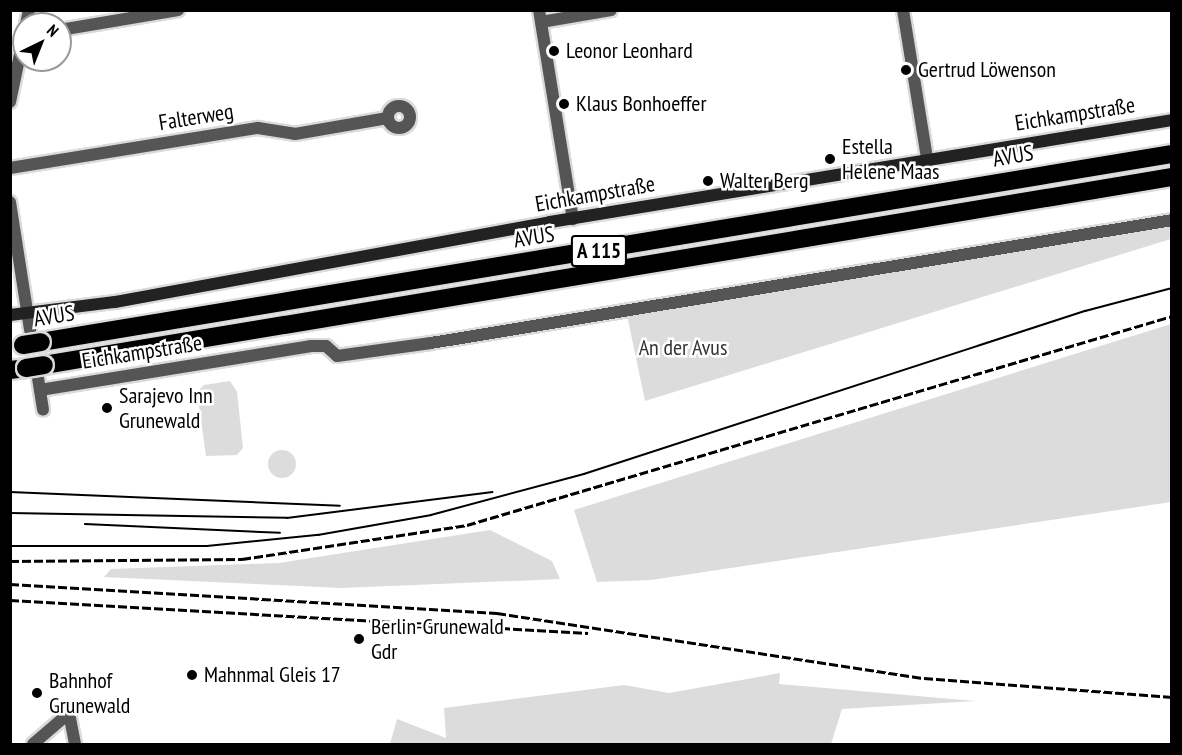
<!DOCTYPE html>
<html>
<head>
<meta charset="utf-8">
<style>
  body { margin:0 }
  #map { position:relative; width:1182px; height:755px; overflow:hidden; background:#fff; font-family:"PT Sans Narrow",sans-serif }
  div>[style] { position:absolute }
  .green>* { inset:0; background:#dcdcdc }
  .round { border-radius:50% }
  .roads { filter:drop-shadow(2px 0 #dbdbdb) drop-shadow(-2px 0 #dbdbdb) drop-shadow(0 2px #dbdbdb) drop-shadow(0 -2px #dbdbdb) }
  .street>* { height:12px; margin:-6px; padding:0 6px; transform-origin:6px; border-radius:6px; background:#555 }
  .street>.ring { margin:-6px; padding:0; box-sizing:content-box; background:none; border:12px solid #555; border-radius:50% }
  .secondary>* { height:12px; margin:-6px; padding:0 6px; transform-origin:6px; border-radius:6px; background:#222 }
  .highway>* { height:18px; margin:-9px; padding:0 9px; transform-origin:9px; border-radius:9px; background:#000 }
  .tram>* { height:1.5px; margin:-0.75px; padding:0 0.75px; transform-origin:0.75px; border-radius:0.75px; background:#000 }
  .rail>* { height:3px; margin-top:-1.5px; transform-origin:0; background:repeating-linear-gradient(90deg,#000 0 9px,transparent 0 12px) }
  .bridges { filter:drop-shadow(2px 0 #dbdbdb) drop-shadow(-2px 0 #dbdbdb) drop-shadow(0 2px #dbdbdb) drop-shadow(0 -2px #dbdbdb) }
  .highway-bridge>* { height:18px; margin:-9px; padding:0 9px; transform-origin:9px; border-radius:9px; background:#000 }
  .dots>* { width:16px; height:16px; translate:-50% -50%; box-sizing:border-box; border:3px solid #fff; border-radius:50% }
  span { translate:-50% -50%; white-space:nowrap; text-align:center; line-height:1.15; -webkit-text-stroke:5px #fff; paint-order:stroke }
  .shield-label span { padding:2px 4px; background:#fff; border:2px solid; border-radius:4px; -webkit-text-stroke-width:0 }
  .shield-label { font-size:21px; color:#000; font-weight:700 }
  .poi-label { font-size:22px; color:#000 }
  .left { translate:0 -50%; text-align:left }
  .street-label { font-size:22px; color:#000 }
  .park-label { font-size:22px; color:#333 }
  .frame { position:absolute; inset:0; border:12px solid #000; pointer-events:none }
  .north { position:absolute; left:12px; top:12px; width:60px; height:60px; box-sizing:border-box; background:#fff; border:2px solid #999; border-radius:50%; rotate:43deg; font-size:16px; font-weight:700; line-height:24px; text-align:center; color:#000 }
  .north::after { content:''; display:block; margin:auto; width:21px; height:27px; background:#000; clip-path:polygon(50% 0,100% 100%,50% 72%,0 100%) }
</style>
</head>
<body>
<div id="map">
  <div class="green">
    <i style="clip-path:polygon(1171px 225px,1171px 239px,645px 401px,627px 315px)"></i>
    <i style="clip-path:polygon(1171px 324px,1171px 502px,651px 580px,597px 582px,574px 510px)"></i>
    <i style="clip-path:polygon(230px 381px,237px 392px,243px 448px,237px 455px,206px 456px,197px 392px,204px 385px)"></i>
    <i class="round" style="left:268px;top:450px;width:28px;height:28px"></i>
    <i style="clip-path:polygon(490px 530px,552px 561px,560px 579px,342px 588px,104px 577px,111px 569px,279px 563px)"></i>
    <i style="clip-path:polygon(780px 673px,779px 684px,975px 701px,842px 709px,831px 744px,390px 744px,397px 719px,446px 738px,444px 708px,624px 685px,669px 693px)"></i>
  </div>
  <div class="roads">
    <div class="street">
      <i style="left:539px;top:10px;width:212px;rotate:80.8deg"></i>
      <i style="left:903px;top:10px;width:151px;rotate:80.8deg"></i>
      <i style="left:541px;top:22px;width:71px;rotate:-9.7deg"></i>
      <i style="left:26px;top:24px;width:14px;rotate:-78deg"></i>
      <i style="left:60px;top:30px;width:120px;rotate:-9.6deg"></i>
      <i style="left:10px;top:102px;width:68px;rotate:-78.2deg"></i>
      <i class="ring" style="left:388px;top:106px;width:10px;height:10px"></i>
      <i style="left:10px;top:168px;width:251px;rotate:-9.2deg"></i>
      <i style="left:258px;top:128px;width:37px;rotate:9deg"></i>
      <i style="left:295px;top:134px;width:94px;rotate:-9.8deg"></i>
      <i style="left:10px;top:202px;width:130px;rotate:81.1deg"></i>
      <i style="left:38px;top:378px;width:32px;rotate:81deg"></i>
      <i style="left:40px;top:390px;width:275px;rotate:-9.2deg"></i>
      <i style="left:311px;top:346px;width:15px"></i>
      <i style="left:326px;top:346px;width:15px;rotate:42deg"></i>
      <i style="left:337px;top:356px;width:95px;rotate:-7.9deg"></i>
      <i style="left:431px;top:343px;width:751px;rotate:-9.42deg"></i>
      <i style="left:33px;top:744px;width:48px;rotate:-40.7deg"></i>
      <i style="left:69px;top:713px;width:32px;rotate:79deg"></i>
    </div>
    <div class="secondary">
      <i style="left:10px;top:315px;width:106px;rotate:-7.1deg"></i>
      <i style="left:115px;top:302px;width:442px;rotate:-10.4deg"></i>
      <i style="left:550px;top:222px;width:630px;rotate:-9.31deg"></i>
    </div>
    <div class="highway">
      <i style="left:41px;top:342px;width:1147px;rotate:-9.44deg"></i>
      <i style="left:44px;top:365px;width:1144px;rotate:-9.46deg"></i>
      <i style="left:10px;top:370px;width:16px;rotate:-7deg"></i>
    </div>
  </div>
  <div class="tram">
    <i style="left:10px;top:492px;width:330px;rotate:2.4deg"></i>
    <i style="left:10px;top:513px;width:277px;rotate:1deg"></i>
    <i style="left:287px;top:518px;width:207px;rotate:-7.2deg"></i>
    <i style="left:85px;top:524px;width:195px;rotate:2.6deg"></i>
    <i style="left:10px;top:546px;width:197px"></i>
    <i style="left:207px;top:546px;width:112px;rotate:-5.7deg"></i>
    <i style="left:318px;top:535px;width:115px;rotate:-10deg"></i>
    <i style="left:431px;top:515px;width:158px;rotate:-15deg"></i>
    <i style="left:584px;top:474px;width:527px;rotate:-18.02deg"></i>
    <i style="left:1085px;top:311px;width:90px;rotate:-14.8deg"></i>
  </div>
  <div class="rail">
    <i style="left:10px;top:561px;width:232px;rotate:-0.5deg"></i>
    <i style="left:242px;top:559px;width:228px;rotate:-8.6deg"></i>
    <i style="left:467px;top:525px;width:735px;rotate:-16.51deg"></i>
    <i style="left:10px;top:584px;width:488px;rotate:3.4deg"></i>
    <i style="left:497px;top:613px;width:432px;rotate:8.7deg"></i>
    <i style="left:924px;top:678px;width:249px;rotate:4.4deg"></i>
    <i style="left:10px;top:600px;width:579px;rotate:3.27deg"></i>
  </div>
  <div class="bridges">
    <div class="highway-bridge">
      <i style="left:23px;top:345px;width:18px;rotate:-9deg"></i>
      <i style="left:26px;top:368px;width:18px;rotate:-9deg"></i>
    </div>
  </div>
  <div class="dots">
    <i style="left:554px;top:51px;background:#000"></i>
    <i style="left:906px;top:70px;background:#000"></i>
    <i style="left:564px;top:104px;background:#000"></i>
    <i style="left:830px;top:159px;background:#000"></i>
    <i style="left:708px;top:181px;background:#000"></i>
    <i style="left:107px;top:408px;background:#000"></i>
    <i style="left:359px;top:639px;background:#000"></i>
    <i style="left:192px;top:675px;background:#000"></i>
    <i style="left:37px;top:693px;background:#000"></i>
  </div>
  <div class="shield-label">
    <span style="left:599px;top:251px">A 115</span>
  </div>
  <div class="poi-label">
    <span class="left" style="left:566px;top:51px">Leonor Leonhard</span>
    <span class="left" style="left:918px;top:70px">Gertrud Löwenson</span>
    <span class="left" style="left:576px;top:104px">Klaus Bonhoeffer</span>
    <span class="left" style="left:842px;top:159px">Estella<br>Helene Maas</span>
    <span class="left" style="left:720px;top:181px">Walter Berg</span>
    <span class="left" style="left:119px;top:408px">Sarajevo Inn<br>Grunewald</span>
    <span class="left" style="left:371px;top:639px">Berlin-Grunewald<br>Gdr</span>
    <span class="left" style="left:204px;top:675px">Mahnmal Gleis 17</span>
    <span class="left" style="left:49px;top:693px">Bahnhof<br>Grunewald</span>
  </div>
  <div class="street-label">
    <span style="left:1075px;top:114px;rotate:-9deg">Eichkampstraße</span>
    <span style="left:196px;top:117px;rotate:-9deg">Falterweg</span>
    <span style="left:1013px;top:156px;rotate:-10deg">AVUS</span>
    <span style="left:595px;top:194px;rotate:-10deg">Eichkampstraße</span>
    <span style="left:534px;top:237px;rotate:-9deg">AVUS</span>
    <span style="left:54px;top:316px;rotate:-9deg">AVUS</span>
    <span style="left:142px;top:352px;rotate:-9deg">Eichkampstraße</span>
  </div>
  <div class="park-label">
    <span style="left:683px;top:348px">An der Avus</span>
  </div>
  <div class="frame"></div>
  <div class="north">N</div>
</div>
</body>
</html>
